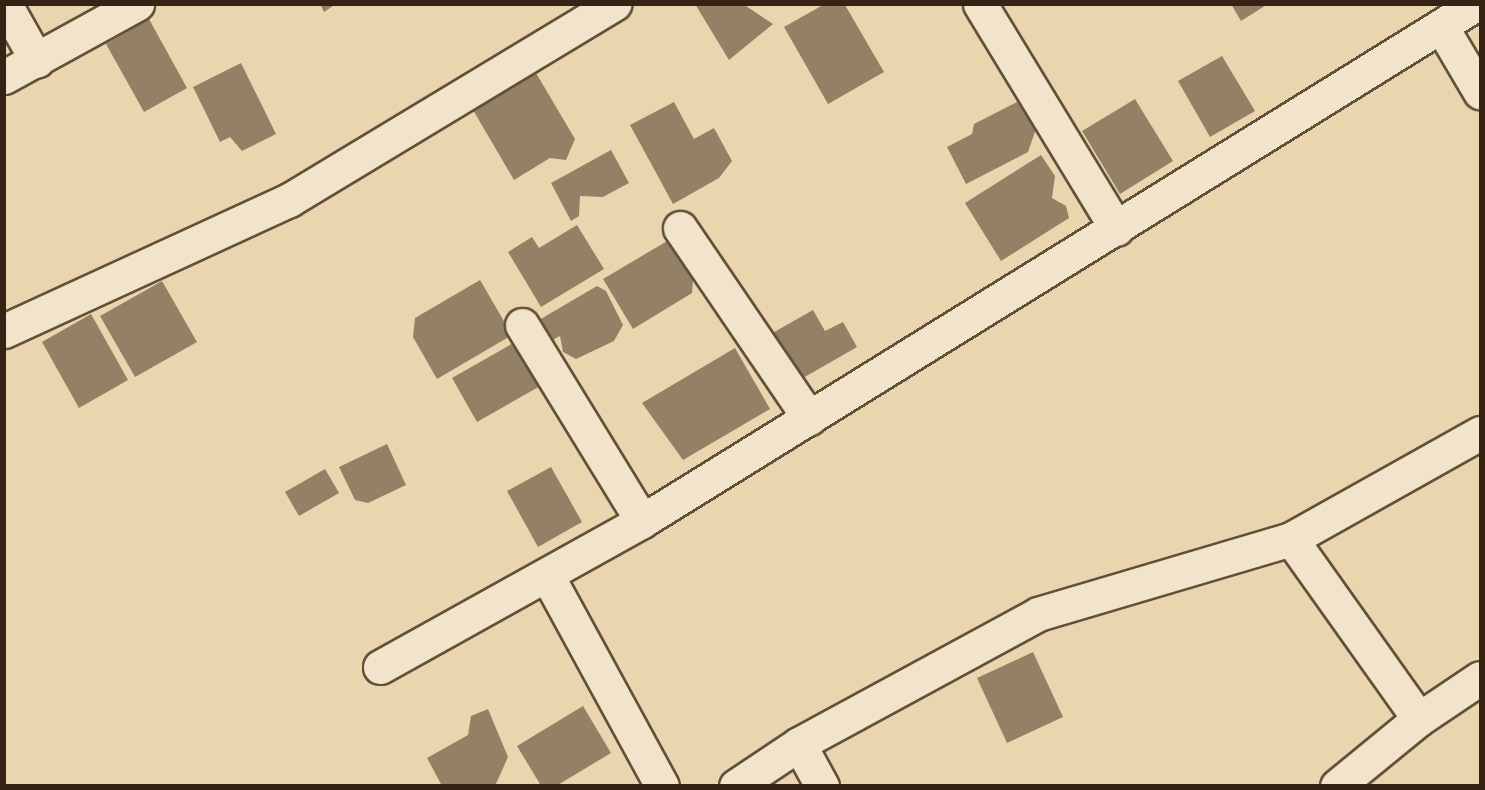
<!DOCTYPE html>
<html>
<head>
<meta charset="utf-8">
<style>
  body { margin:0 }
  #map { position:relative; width:1485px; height:790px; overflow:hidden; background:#ead6ae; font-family:"Libre Bodoni",serif }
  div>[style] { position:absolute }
  .building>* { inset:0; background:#948064 }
  .roads { filter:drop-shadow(2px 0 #63503a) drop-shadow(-2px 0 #63503a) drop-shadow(0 2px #63503a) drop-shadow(0 -2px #63503a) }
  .minor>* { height:33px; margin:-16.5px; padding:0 16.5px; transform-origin:16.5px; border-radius:16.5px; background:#f1e4ca }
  span { translate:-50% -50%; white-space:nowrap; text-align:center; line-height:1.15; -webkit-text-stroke:4.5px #f1e4ca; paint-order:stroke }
  .frame { position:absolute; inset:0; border:6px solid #362313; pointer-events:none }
</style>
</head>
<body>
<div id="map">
  <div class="building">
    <i style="clip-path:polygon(320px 4px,336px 4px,324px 12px)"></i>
    <i style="clip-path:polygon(695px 4px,743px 4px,773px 24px,729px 60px)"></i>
    <i style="clip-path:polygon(1231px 4px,1268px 4px,1241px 21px)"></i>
    <i style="clip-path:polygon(823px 5px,845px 5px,884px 72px,828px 104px,784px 27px)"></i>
    <i style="clip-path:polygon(149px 19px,187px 88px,144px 112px,106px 44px)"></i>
    <i style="clip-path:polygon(1222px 56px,1255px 111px,1210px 137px,1178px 81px)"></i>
    <i style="clip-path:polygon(241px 63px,276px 134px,242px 151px,230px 137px,220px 142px,193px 87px)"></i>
    <i style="clip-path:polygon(536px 73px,575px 139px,566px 160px,550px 158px,514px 180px,473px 110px)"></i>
    <i style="clip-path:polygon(1023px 99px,1037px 126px,1028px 152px,966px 184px,947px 147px,972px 134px,974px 124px)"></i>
    <i style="clip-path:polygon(1135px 99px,1173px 161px,1120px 194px,1082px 131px)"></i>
    <i style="clip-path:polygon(674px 102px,694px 139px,714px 128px,732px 161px,719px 178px,673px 204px,630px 125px)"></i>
    <i style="clip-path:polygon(611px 150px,629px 183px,603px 197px,580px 196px,579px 216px,571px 221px,551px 183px)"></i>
    <i style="clip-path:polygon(1041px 155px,1055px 176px,1052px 198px,1066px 206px,1069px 218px,1001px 261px,965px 203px)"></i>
    <i style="clip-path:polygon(577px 225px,604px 269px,541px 307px,508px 252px,532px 237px,539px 248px)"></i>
    <i style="clip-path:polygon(674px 237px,694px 269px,692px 293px,633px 329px,603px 279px)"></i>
    <i style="clip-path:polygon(480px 280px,512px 335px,437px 379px,413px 337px,415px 318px)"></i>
    <i style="clip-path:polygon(162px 281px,197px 342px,135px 377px,100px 316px)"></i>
    <i style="clip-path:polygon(597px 286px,606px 291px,623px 325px,614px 341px,576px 359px,563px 352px,560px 336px,551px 341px,539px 320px)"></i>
    <i style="clip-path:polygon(813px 310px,825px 331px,843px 322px,857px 347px,796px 382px,769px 335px)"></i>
    <i style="clip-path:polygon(91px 314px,128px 380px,79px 408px,42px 342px)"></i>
    <i style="clip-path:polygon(517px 341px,542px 385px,477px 422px,452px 378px)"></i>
    <i style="clip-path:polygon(735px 348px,770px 409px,683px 460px,642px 403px)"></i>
    <i style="clip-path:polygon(387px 444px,406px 485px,368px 503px,355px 500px,339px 467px)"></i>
    <i style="clip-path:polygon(551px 467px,582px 522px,538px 547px,507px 491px)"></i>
    <i style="clip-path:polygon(325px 469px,339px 493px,299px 516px,285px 492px)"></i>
    <i style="clip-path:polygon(1033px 652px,1063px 717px,1007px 743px,977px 678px)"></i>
    <i style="clip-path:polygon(583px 706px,611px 753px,556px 786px,540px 784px,517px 746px)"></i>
    <i style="clip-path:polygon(488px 709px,508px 757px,495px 786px,442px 786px,427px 758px,468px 735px,471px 716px)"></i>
  </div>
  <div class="roads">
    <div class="minor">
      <i style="left:5px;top:4px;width:65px;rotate:60.7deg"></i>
      <i style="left:980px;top:4px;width:263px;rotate:58.7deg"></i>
      <i style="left:1441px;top:26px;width:77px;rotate:59.4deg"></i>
      <i style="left:4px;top:77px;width:152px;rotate:-28.8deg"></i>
      <i style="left:680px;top:228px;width:230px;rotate:55.8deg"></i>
      <i style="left:522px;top:325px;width:230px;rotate:58.5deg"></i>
      <i style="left:4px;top:331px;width:314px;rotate:-24.7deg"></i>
      <i style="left:289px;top:200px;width:380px;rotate:-31.1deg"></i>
      <i style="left:548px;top:577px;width:238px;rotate:61.4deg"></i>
      <i style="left:380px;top:667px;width:300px;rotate:-29.1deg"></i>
      <i style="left:642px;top:521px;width:981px;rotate:-31.79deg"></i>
      <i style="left:1419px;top:719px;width:73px;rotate:-33.9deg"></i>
      <i style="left:799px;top:744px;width:48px;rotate:61.3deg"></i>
      <i style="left:736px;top:786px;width:76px;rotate:-33.7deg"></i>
      <i style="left:799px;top:744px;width:272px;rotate:-28.5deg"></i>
      <i style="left:1038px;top:614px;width:264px;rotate:-16.5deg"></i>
      <i style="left:1337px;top:786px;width:106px;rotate:-39.3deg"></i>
      <i style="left:1419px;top:719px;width:221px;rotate:-125.4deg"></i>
      <i style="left:1291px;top:539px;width:217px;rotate:-29.3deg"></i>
    </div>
  </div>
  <div class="frame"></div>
</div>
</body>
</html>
